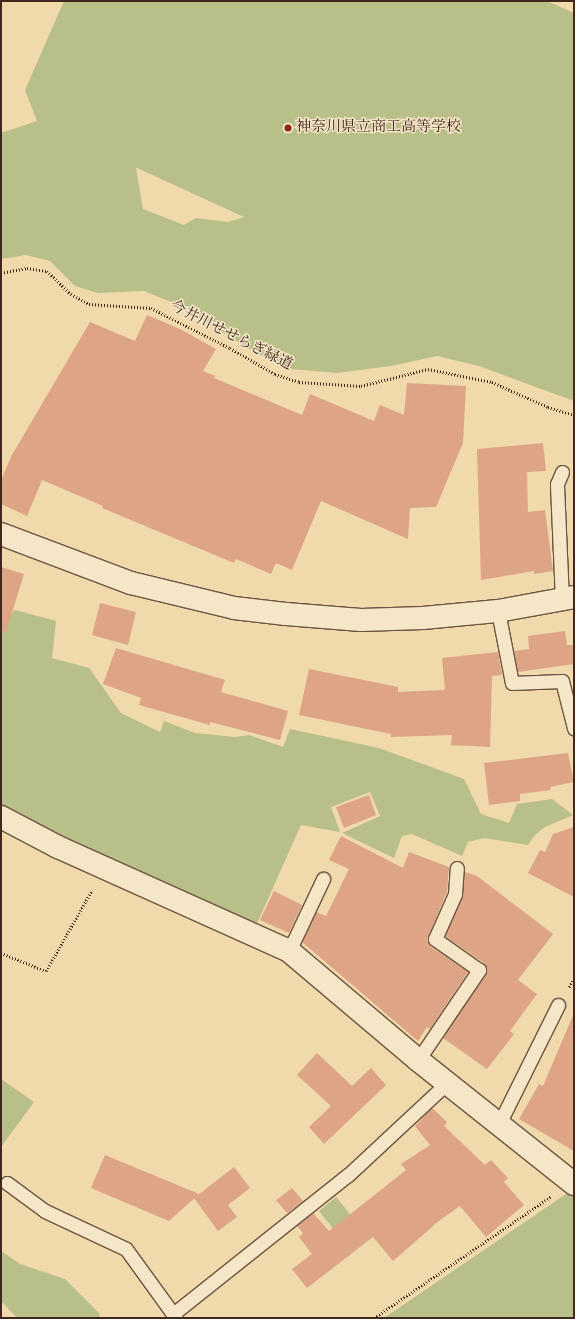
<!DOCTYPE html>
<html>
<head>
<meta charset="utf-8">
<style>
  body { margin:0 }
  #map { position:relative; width:575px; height:1319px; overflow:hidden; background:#f0d9ab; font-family:"Sorts Mill Goudy","Noto Serif JP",serif }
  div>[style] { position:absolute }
  .green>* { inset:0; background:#b8bf89 }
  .building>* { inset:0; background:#dda486 }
  .path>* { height:2.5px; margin-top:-1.25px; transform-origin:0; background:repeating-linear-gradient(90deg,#41271c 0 1px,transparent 0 3px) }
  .roads { filter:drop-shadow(1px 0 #6d5440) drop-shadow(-1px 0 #6d5440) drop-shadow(0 1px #6d5440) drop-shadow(0 -1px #6d5440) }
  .service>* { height:13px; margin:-6.5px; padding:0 6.5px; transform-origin:6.5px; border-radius:6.5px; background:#f5e6c8 }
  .minor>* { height:22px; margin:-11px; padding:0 11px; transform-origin:11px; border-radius:11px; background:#f5e6c8 }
  .tertiary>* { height:22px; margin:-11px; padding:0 11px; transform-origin:11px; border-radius:11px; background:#f5e6c8 }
  .dots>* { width:11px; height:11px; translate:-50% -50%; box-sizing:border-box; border:2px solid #f5e6c8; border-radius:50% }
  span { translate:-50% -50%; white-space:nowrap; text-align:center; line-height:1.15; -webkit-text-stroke:3px #f5e6c8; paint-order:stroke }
  .poi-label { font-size:15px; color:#41271c }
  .left { translate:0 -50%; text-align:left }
  .street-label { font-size:15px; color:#41271c }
  .frame { position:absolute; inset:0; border:2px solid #41271c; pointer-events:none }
</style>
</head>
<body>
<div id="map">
  <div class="green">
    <i style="clip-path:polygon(evenodd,64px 1px,547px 1px,574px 13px,574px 401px,479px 366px,437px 356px,391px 366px,337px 373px,291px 369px,257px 354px,181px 306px,144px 291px,98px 293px,75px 286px,50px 261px,26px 255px,1px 259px,1px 133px,37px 121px,25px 90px,64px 1px,136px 168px,137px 168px,244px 217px,228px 222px,196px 218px,184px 225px,143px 209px,136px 168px)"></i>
    <i style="clip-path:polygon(15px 610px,56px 621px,52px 658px,89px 668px,121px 713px,160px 732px,164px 721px,195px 733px,235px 737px,249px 735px,283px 747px,290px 729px,379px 748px,464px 779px,481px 814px,509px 823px,517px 804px,552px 799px,573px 815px,545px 827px,535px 835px,528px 845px,484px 838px,468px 842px,462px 856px,412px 834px,402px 836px,394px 858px,342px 833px,380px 816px,370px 792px,331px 807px,340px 832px,301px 825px,255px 928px,1px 814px,1px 617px,9px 616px)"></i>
    <i style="clip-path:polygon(1px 1079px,34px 1102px,1px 1147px)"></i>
    <i style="clip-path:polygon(569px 1192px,574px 1195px,574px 1318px,384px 1318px)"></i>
    <i style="clip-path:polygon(336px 1197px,362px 1229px,335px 1231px,319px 1211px)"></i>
    <i style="clip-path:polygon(1px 1251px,20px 1264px,65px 1279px,99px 1313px,100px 1318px,17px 1318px,1px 1301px)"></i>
  </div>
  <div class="building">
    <i style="clip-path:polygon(147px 315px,180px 329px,216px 349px,203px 371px,215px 376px,214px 378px,302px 415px,310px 394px,374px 421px,380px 405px,404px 415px,407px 383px,466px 386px,463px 443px,436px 507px,410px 508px,408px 539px,321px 501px,292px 570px,276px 563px,271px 574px,236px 559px,234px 563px,102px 508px,103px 506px,42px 480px,27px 516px,1px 504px,1px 480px,12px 455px,90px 322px,135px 341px)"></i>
    <i style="clip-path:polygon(543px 443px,546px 471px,527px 472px,528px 512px,545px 510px,553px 571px,534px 574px,534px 571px,481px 580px,477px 449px)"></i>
    <i style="clip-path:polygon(1px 567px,24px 574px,6px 632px,1px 631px)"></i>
    <i style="clip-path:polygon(100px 603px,136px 612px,128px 645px,92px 635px)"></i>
    <i style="clip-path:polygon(565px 631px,567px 645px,574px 645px,574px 664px,518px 672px,514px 651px,529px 649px,528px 636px)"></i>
    <i style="clip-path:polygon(116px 648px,225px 680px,221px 692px,288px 711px,280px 740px,210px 722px,210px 725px,139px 705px,141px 698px,103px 684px)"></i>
    <i style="clip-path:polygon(498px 652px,502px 675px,492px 676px,490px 747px,451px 745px,452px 735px,391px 737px,391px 734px,299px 715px,309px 669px,398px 687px,398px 692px,445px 690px,442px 658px)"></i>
    <i style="clip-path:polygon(568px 753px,574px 782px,550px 787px,551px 790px,520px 794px,520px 801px,489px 805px,484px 763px)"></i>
    <i style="clip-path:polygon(369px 795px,376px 815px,344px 828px,336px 807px)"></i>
    <i style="clip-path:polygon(574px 827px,574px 897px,528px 873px,540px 850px,545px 852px,553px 834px)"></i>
    <i style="clip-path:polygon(341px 836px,403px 868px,409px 852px,449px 867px,447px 892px,427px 940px,430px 946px,468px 972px,430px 1029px,427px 1027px,418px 1041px,302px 942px,316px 912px,326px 916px,349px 869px,329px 860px)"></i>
    <i style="clip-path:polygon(465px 872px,477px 876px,553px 934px,518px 980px,537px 994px,510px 1031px,514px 1034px,487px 1069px,443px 1038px,487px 971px,484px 963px,445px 936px,462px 897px)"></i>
    <i style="clip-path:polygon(274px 891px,302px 905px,289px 933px,260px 920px)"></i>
    <i style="clip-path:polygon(574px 1013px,574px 1151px,519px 1119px,539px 1084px,543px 1086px)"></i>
    <i style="clip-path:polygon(317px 1053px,352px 1086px,371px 1068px,386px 1085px,324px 1144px,309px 1127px,331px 1106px,297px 1075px)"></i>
    <i style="clip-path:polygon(432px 1108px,447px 1122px,444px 1126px,485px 1165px,491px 1160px,508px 1178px,504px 1182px,524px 1205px,486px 1237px,460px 1206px,440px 1220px,393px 1261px,373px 1237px,307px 1288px,292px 1269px,312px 1254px,299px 1237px,303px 1233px,297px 1226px,313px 1213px,329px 1231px,406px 1170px,401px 1164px,430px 1145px,415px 1126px)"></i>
    <i style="clip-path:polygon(105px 1155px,199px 1194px,169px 1221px,91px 1188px)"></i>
    <i style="clip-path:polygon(234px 1167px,250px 1188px,228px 1205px,237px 1217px,218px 1231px,194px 1198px)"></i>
    <i style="clip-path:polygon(292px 1188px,303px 1201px,287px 1213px,276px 1200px)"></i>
  </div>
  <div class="path">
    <i style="left:1px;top:273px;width:26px;rotate:-11deg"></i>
    <i style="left:27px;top:268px;width:20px;rotate:9deg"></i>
    <i style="left:47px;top:271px;width:33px;rotate:44deg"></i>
    <i style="left:71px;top:294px;width:21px;rotate:29deg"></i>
    <i style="left:89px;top:304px;width:62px;rotate:3.7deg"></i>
    <i style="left:151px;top:308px;width:89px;rotate:26.9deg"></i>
    <i style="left:230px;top:348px;width:52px;rotate:30deg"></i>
    <i style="left:275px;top:374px;width:25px;rotate:18deg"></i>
    <i style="left:299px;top:382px;width:62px;rotate:3.7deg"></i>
    <i style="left:361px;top:386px;width:69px;rotate:-14.2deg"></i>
    <i style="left:428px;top:369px;width:65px;rotate:11.5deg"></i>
    <i style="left:492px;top:382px;width:61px;rotate:24.1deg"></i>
    <i style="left:548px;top:407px;width:27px;rotate:17deg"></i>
    <i style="left:1px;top:953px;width:48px;rotate:21.8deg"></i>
    <i style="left:46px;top:971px;width:93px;rotate:-60.4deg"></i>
    <i style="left:569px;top:987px;width:9px;rotate:-58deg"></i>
    <i style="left:374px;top:1318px;width:214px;rotate:-34.5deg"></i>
  </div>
  <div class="roads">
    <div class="service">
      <i style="left:562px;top:600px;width:116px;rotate:-92.5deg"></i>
      <i style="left:557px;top:484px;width:13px;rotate:-67deg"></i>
      <i style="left:498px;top:611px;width:73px;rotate:79deg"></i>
      <i style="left:512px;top:683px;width:50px;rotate:-2.3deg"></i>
      <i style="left:562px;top:681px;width:49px;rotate:75.7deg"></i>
      <i style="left:289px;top:951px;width:80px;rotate:-64.7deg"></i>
      <i style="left:418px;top:1060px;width:109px;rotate:-55.9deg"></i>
      <i style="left:479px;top:970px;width:54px;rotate:-144.8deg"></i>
      <i style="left:435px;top:939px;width:49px;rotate:-66deg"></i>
      <i style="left:455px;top:894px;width:26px;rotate:-86deg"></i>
      <i style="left:499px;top:1124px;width:133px;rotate:-63.6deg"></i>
      <i style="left:7px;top:1183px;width:47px;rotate:36.4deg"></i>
      <i style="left:45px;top:1211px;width:89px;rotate:25.1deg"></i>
      <i style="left:126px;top:1249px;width:85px;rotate:54.1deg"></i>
      <i style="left:173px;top:1314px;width:223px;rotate:-38.5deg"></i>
      <i style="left:348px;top:1175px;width:137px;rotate:-42.9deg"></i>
    </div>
    <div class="minor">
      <i style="left:1px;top:817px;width:64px;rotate:27.8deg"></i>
      <i style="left:58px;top:847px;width:253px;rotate:24.2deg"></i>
      <i style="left:289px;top:951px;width:169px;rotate:40.2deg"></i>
      <i style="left:418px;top:1060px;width:199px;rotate:38.5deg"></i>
    </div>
    <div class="tertiary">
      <i style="left:1px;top:534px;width:139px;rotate:20.7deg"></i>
      <i style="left:131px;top:583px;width:106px;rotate:13.6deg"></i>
      <i style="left:234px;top:608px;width:52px;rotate:6.6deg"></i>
      <i style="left:286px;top:614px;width:75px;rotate:4.6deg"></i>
      <i style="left:361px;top:620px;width:62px;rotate:-1.8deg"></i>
      <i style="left:423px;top:618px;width:75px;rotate:-5.3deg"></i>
      <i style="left:498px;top:611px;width:77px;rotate:-10.4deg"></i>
    </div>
  </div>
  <div class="dots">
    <i style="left:288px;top:128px;background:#8f2418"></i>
  </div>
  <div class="poi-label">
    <span class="left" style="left:296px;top:128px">神奈川県立商工高等学校</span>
  </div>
  <div class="street-label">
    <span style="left:231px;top:336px;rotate:27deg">今井川せせらぎ緑道</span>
  </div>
  <div class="frame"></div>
</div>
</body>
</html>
